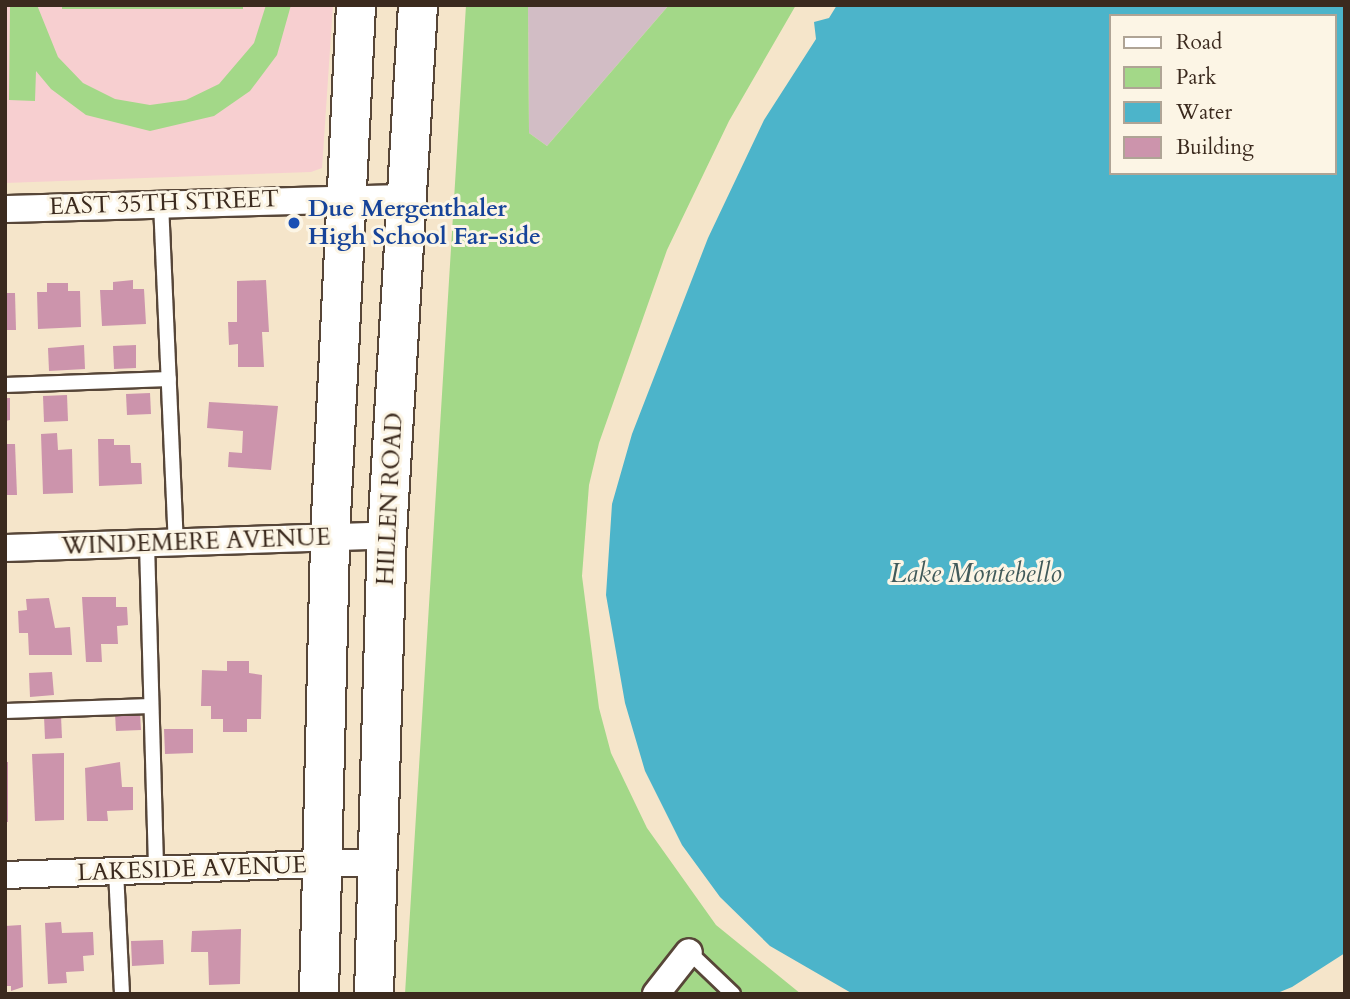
<!DOCTYPE html>
<html>
<head>
<meta charset="utf-8">
<style>
  body { margin:0 }
  #map { position:relative; width:1350px; height:999px; overflow:hidden; background:#f5e5ca; font-family:Cardo,serif }
  div>[style] { position:absolute }
  .built>* { inset:0; background:#f7cfd0 }
  .industrial>* { inset:0; background:#d2bdc5 }
  .green>* { inset:0; background:#a3d888 }
  .water>* { inset:0; background:#4cb4ca }
  .building>* { inset:0; background:#cc94ac }
  .roads { filter:drop-shadow(2px 0 #574638) drop-shadow(-2px 0 #574638) drop-shadow(0 2px #574638) drop-shadow(0 -2px #574638) }
  .lane>* { height:14px; margin:-7px; padding:0 7px; transform-origin:7px; border-radius:7px; background:#fff }
  .street>* { height:26px; margin:-13px; padding:0 13px; transform-origin:13px; border-radius:13px; background:#fff }
  .primary>* { height:38px; margin:-19px; padding:0 19px; transform-origin:19px; border-radius:19px; background:#fff }
  .dots>* { width:19px; height:19px; translate:-50% -50%; box-sizing:border-box; border:4px solid #fcf5e5; border-radius:50% }
  span { translate:-50% -50%; white-space:nowrap; text-align:center; line-height:1.15; -webkit-text-stroke:6px #fcf5e5; paint-order:stroke }
  .street-label { font-size:24px; color:#3b2a1e }
  .transit-label { font-size:24px; color:#164399; font-weight:700 }
  .left { translate:0 -50%; text-align:left }
  .water-label { font-size:26px; color:#415a5a; font-style:italic }
  .frame { position:absolute; inset:0; border:7px solid #3b2a1e; pointer-events:none }
  .legend { position:absolute; left:1109px; top:14px; width:228px; height:161px; box-sizing:border-box; background:#fcf5e5; border:2px solid #afa495; margin:0; padding:9px 12px; list-style:none; font-size:21px; color:#3b2a1e }
  .legend li { display:flex; align-items:center; gap:14px; height:35px }
  .legend b { width:35px; border:2px solid #afa495 }
</style>
</head>
<body>
<div id="map">
  <div class="built">
    <i style="clip-path:polygon(5px 5px,333px 5px,322px 168px,311px 172px,5px 183px)"></i>
  </div>
  <div class="industrial">
    <i style="clip-path:polygon(528px 5px,669px 5px,547px 146px,529px 133px)"></i>
  </div>
  <div class="green">
    <i style="clip-path:polygon(10px 5px,37px 5px,58px 57px,83px 83px,115px 99px,150px 105px,186px 100px,219px 84px,254px 43px,266px 5px,291px 5px,277px 55px,250px 91px,214px 116px,150px 131px,86px 115px,51px 89px,36px 71px,35px 101px,9px 100px)"></i>
    <i style="clip-path:polygon(62px 5px,243px 5px,243px 9px,62px 9px)"></i>
    <i style="clip-path:polygon(466px 5px,528px 5px,529px 133px,547px 146px,669px 5px,796px 5px,729px 121px,667px 250px,599px 443px,589px 485px,582px 576px,599px 708px,611px 753px,647px 828px,716px 925px,801px 994px,405px 994px)"></i>
  </div>
  <div class="water">
    <i style="clip-path:polygon(evenodd,837px 5px,1345px 5px,1345px 953px,1292px 987px,1275px 994px,853px 994px,770px 946px,720px 897px,682px 845px,645px 771px,625px 703px,606px 595px,612px 504px,632px 434px,708px 238px,764px 120px,816px 39px,814px 22px,829px 18px,837px 5px,1110px 16px,1334px 16px,1334px 173px,1110px 173px,1110px 16px)"></i>
  </div>
  <div class="building">
    <i style="clip-path:polygon(133px 280px,133px 289px,144px 289px,146px 324px,102px 326px,100px 290px,113px 290px,113px 282px)"></i>
    <i style="clip-path:polygon(266px 280px,269px 332px,262px 332px,264px 367px,238px 367px,238px 344px,229px 345px,228px 322px,237px 322px,237px 281px)"></i>
    <i style="clip-path:polygon(47px 283px,68px 283px,68px 291px,80px 291px,81px 327px,38px 329px,37px 292px,47px 292px)"></i>
    <i style="clip-path:polygon(5px 293px,15px 293px,16px 330px,5px 330px)"></i>
    <i style="clip-path:polygon(84px 345px,85px 369px,49px 371px,48px 348px)"></i>
    <i style="clip-path:polygon(136px 345px,136px 368px,114px 369px,113px 346px)"></i>
    <i style="clip-path:polygon(150px 393px,151px 414px,127px 415px,126px 394px)"></i>
    <i style="clip-path:polygon(67px 395px,68px 421px,44px 422px,43px 396px)"></i>
    <i style="clip-path:polygon(5px 398px,10px 398px,10px 420px,5px 421px)"></i>
    <i style="clip-path:polygon(209px 402px,278px 406px,271px 470px,228px 467px,229px 452px,242px 453px,243px 431px,207px 428px)"></i>
    <i style="clip-path:polygon(57px 433px,58px 450px,72px 449px,73px 493px,43px 494px,41px 434px)"></i>
    <i style="clip-path:polygon(98px 439px,114px 439px,114px 445px,130px 445px,131px 463px,141px 463px,142px 484px,99px 486px)"></i>
    <i style="clip-path:polygon(5px 444px,15px 444px,17px 495px,5px 495px)"></i>
    <i style="clip-path:polygon(82px 597px,116px 597px,116px 607px,127px 607px,128px 625px,117px 626px,118px 644px,101px 644px,102px 662px,86px 662px)"></i>
    <i style="clip-path:polygon(49px 598px,55px 628px,70px 627px,72px 655px,29px 655px,28px 633px,19px 633px,18px 611px,27px 610px,26px 599px)"></i>
    <i style="clip-path:polygon(227px 661px,249px 661px,249px 673px,262px 675px,261px 719px,247px 719px,247px 732px,223px 732px,223px 719px,211px 719px,211px 706px,201px 706px,202px 670px,227px 671px)"></i>
    <i style="clip-path:polygon(52px 672px,54px 695px,30px 697px,29px 673px)"></i>
    <i style="clip-path:polygon(140px 713px,141px 730px,116px 731px,115px 714px)"></i>
    <i style="clip-path:polygon(44px 716px,61px 716px,62px 738px,45px 739px)"></i>
    <i style="clip-path:polygon(164px 729px,193px 729px,193px 753px,165px 754px)"></i>
    <i style="clip-path:polygon(64px 753px,64px 820px,35px 821px,32px 754px)"></i>
    <i style="clip-path:polygon(5px 762px,8px 762px,8px 822px,5px 822px)"></i>
    <i style="clip-path:polygon(120px 762px,122px 787px,133px 787px,133px 810px,107px 811px,108px 821px,87px 821px,85px 768px)"></i>
    <i style="clip-path:polygon(61px 922px,62px 933px,93px 932px,94px 955px,83px 956px,84px 971px,66px 972px,67px 983px,48px 984px,45px 923px)"></i>
    <i style="clip-path:polygon(21px 925px,23px 987px,11px 991px,11px 986px,5px 986px,5px 926px)"></i>
    <i style="clip-path:polygon(241px 929px,240px 984px,209px 985px,208px 952px,191px 952px,192px 931px)"></i>
    <i style="clip-path:polygon(163px 940px,164px 964px,132px 966px,131px 941px)"></i>
  </div>
  <div class="roads">
    <div class="lane">
      <i style="left:161px;top:203px;width:340px;rotate:87.5deg"></i>
      <i style="left:5px;top:385px;width:164px;rotate:-2.1deg"></i>
      <i style="left:147px;top:544px;width:326px;rotate:88.4deg"></i>
      <i style="left:5px;top:711px;width:146px;rotate:-2deg"></i>
      <i style="left:116px;top:871px;width:123px;rotate:87.2deg"></i>
      <i style="left:689px;top:952px;width:61px;rotate:43.7deg"></i>
    </div>
    <div class="street">
      <i style="left:5px;top:209px;width:402px;rotate:-1.6deg"></i>
      <i style="left:5px;top:548px;width:382px;rotate:-1.9deg"></i>
      <i style="left:5px;top:875px;width:373px;rotate:-2deg"></i>
      <i style="left:656px;top:994px;width:53px;rotate:-51.8deg"></i>
    </div>
    <div class="primary">
      <i style="left:319px;top:994px;width:457px;rotate:-88.6deg"></i>
      <i style="left:330px;top:537px;width:533px;rotate:-87.2deg"></i>
      <i style="left:374px;top:994px;width:459px;rotate:-88.4deg"></i>
      <i style="left:387px;top:535px;width:531px;rotate:-86.65deg"></i>
    </div>
  </div>
  <div class="dots">
    <i style="left:294px;top:223px;background:#1a4fb4"></i>
  </div>
  <div class="street-label">
    <span style="left:164px;top:203px;rotate:-2deg">EAST 35TH STREET</span>
    <span style="left:390px;top:499px;rotate:-87deg">HILLEN ROAD</span>
    <span style="left:196px;top:542px;rotate:-2deg">WINDEMERE AVENUE</span>
    <span style="left:192px;top:869px;rotate:-2deg">LAKESIDE AVENUE</span>
  </div>
  <div class="transit-label">
    <span class="left" style="left:308px;top:223px">Due Mergenthaler<br>High School Far-side</span>
  </div>
  <div class="water-label">
    <span style="left:976px;top:574px">Lake Montebello</span>
  </div>
  <div class="frame"></div>
  <ul class="legend">
  <li><b style="height:9px;background:#fff"></b>Road</li>
  <li><b style="height:19px;background:#a3d888"></b>Park</li>
  <li><b style="height:19px;background:#4cb4ca"></b>Water</li>
  <li><b style="height:19px;background:#cc94ac"></b>Building</li>
  </ul>
</div>
</body>
</html>
